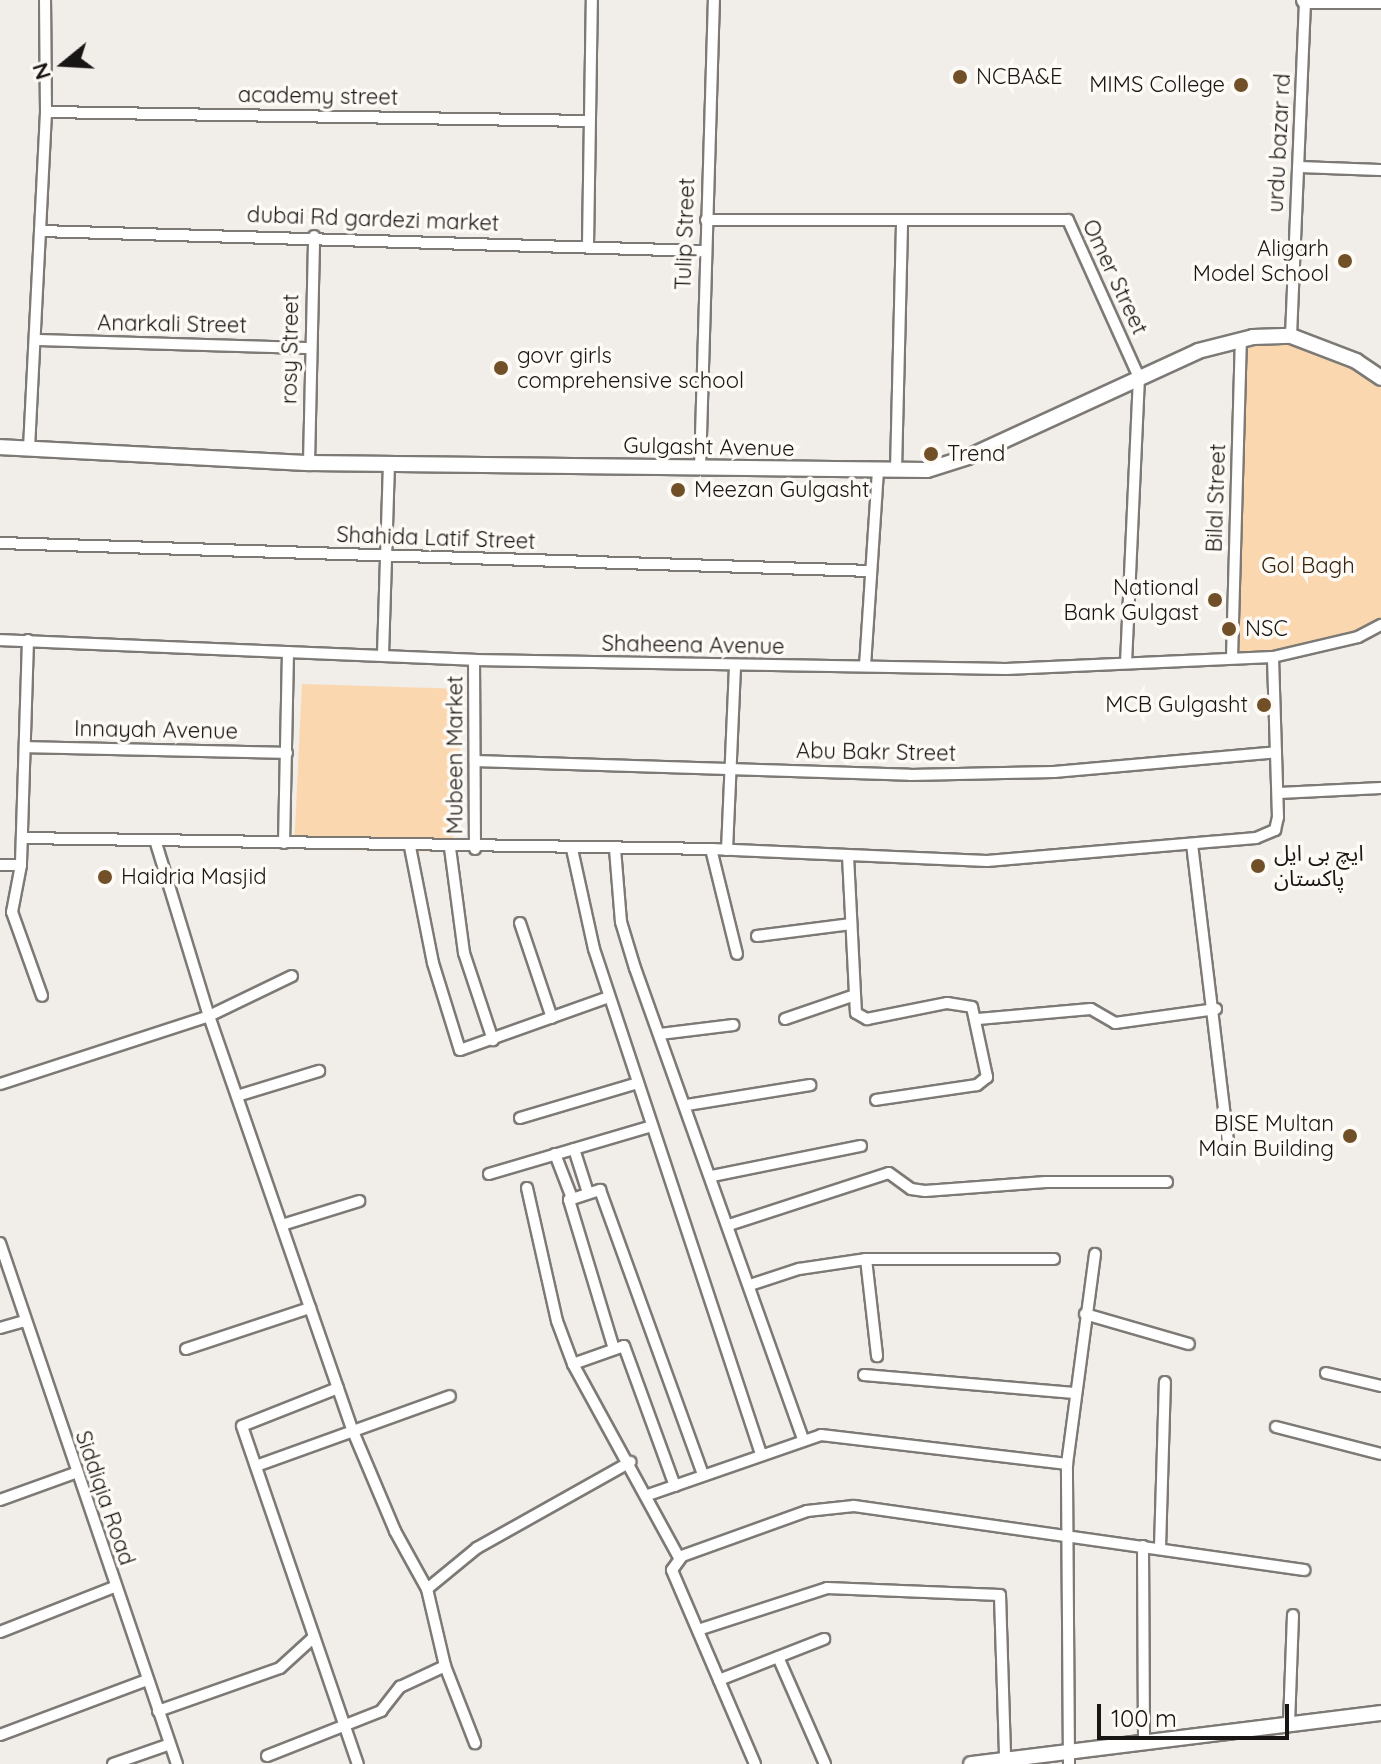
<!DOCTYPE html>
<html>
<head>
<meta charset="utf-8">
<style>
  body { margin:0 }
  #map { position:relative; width:1381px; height:1764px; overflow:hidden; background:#f1ede9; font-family:Quicksand,"Noto Sans Arabic",sans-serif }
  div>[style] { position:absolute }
  .green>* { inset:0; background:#fbd7af }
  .roads { filter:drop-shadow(2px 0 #7d7a76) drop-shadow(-2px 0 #7d7a76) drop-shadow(0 2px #7d7a76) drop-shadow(0 -2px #7d7a76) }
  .street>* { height:10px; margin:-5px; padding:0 5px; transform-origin:5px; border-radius:5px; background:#fff }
  .secondary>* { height:14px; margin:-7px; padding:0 7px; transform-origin:7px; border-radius:7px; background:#fff }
  .primary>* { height:16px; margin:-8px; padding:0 8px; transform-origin:8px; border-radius:8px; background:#fff }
  .dots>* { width:22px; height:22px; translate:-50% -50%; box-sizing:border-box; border:4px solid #fefaf6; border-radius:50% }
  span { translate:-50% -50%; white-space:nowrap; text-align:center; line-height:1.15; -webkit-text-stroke:7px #fefaf6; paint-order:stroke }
  .poi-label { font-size:22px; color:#171614 }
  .left { translate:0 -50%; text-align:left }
  .right { translate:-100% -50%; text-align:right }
  .street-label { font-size:22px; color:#171614 }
  .park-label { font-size:22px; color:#39250d }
  .north { position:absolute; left:24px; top:24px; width:80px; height:80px; -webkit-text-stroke:6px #fefaf6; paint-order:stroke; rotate:252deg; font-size:22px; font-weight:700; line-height:32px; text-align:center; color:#171614 }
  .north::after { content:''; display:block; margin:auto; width:28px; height:36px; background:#171614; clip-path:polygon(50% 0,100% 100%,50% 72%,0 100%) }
  .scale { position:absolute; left:1097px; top:1704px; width:192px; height:36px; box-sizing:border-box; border:4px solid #171614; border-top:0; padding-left:10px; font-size:24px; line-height:28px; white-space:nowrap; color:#171614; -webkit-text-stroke:6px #fefaf6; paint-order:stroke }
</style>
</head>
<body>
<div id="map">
  <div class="green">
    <i style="clip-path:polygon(1291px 336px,1381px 378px,1381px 621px,1358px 637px,1232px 658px,1241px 340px)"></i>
    <i style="clip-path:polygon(302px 684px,465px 689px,452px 852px,294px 849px)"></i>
  </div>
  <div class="roads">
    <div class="street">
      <i style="left:46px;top:112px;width:543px;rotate:0.95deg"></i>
      <i style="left:1298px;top:167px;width:83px;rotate:2.1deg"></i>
      <i style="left:706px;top:220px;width:362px"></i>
      <i style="left:1068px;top:220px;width:172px;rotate:65.7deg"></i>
      <i style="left:1139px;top:377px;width:285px;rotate:92.6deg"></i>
      <i style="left:40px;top:231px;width:664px;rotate:1.73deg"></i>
      <i style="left:588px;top:245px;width:245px;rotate:-89.1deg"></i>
      <i style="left:1291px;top:336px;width:336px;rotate:-87.6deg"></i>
      <i style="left:35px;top:340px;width:274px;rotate:1.7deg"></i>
      <i style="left:29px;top:448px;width:336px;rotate:-87.1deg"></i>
      <i style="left:46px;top:112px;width:112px;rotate:-90.5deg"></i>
      <i style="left:309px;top:463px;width:227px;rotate:-88.7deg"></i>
      <i style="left:700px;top:469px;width:469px;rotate:-88.3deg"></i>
      <i style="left:896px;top:470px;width:249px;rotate:-88.6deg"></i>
      <i style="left:0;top:543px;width:870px;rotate:1.84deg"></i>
      <i style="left:0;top:640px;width:474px;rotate:2.4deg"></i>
      <i style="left:474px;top:660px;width:532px;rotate:0.97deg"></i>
      <i style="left:1006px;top:669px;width:267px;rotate:-2.6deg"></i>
      <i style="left:1273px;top:657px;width:87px;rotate:-13.2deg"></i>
      <i style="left:1358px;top:637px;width:26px;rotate:-28deg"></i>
      <i style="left:28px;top:640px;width:225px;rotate:91.8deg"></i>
      <i style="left:21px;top:865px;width:48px;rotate:100.8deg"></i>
      <i style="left:12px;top:912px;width:89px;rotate:70.3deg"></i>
      <i style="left:383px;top:654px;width:190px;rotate:-88.2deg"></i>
      <i style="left:1232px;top:658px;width:318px;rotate:-88.4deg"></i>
      <i style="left:474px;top:660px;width:189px;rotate:89.7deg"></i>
      <i style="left:865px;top:666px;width:196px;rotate:-86.2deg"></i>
      <i style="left:25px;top:747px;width:262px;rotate:1.3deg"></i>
      <i style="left:475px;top:761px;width:435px;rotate:1.8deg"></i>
      <i style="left:910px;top:775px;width:144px;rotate:-1.2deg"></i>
      <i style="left:1054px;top:772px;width:223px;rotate:-5.1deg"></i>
      <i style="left:1279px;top:793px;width:102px;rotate:-2.8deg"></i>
      <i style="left:22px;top:838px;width:689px;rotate:0.91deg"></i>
      <i style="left:711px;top:849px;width:276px;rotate:2.5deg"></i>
      <i style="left:987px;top:861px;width:270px;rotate:-4.9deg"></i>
      <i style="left:1256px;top:838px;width:21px;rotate:-23deg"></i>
      <i style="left:1275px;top:830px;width:13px;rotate:-77deg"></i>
      <i style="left:1278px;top:817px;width:160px;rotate:-91.8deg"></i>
      <i style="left:156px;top:843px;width:181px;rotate:73deg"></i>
      <i style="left:209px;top:1016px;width:437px;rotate:70.9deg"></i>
      <i style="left:352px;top:1429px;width:111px;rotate:67.1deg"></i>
      <i style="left:395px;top:1531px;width:66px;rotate:61.1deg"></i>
      <i style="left:427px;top:1589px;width:79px;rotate:76.8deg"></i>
      <i style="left:445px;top:1666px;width:83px;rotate:68.7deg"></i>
      <i style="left:284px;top:843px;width:191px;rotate:-88.8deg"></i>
      <i style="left:1192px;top:844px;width:300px;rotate:83.1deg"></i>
      <i style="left:410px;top:847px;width:118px;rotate:78.8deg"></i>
      <i style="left:433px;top:963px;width:91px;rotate:72.8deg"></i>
      <i style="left:460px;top:1050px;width:158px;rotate:-19.6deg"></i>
      <i style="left:450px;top:848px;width:106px;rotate:82.4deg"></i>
      <i style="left:464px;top:953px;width:92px;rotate:71.6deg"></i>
      <i style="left:572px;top:849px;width:102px;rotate:77.6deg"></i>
      <i style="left:594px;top:949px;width:532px;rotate:71.7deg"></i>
      <i style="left:615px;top:849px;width:73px;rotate:85.3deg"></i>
      <i style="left:621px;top:922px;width:48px;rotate:73.1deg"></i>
      <i style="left:635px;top:968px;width:500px;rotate:70.37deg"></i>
      <i style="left:711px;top:849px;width:108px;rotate:76.1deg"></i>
      <i style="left:727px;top:850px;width:183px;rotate:-87.5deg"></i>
      <i style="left:848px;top:856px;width:157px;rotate:87.1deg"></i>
      <i style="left:856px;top:1013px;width:13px;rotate:29deg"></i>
      <i style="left:867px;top:1019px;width:82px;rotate:-11.3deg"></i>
      <i style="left:947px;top:1003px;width:25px;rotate:9deg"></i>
      <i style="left:972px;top:1007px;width:72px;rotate:77.9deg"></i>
      <i style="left:987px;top:1077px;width:13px;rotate:141deg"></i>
      <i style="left:977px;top:1085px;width:102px;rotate:171.6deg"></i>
      <i style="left:0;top:865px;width:21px"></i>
      <i style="left:520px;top:923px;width:100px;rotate:71.4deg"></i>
      <i style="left:757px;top:936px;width:95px;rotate:-7.3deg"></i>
      <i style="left:785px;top:1019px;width:74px;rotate:-18.9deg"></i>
      <i style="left:978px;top:1019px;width:113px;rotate:-5.1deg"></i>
      <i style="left:1091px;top:1009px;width:28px;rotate:30deg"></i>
      <i style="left:1115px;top:1023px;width:102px;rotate:-7.9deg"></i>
      <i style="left:660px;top:1034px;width:74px;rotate:-7deg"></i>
      <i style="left:0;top:1084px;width:220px;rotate:-18deg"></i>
      <i style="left:209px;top:1016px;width:92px;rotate:-25.7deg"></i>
      <i style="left:237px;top:1096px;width:86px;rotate:-17deg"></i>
      <i style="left:687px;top:1105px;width:125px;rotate:-9.2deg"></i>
      <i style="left:520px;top:1118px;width:123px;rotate:-16.5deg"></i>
      <i style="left:574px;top:1149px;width:46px;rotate:72.3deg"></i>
      <i style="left:555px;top:1154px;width:47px;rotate:68.9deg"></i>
      <i style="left:489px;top:1174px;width:170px;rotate:-16.4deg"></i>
      <i style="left:712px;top:1176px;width:152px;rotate:-11.4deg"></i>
      <i style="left:527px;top:1188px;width:136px;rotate:77.3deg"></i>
      <i style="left:557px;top:1321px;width:46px;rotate:69.6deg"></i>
      <i style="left:573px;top:1364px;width:221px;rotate:61.3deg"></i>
      <i style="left:282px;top:1225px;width:81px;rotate:-17.3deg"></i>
      <i style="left:729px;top:1225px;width:168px;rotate:-18deg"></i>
      <i style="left:889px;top:1173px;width:27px;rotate:36deg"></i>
      <i style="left:911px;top:1189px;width:14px;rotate:8deg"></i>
      <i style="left:925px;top:1191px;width:121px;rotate:-4.3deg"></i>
      <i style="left:1046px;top:1182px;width:121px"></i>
      <i style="left:0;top:1243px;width:550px;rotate:71.24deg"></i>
      <i style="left:866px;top:1259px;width:98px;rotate:83.5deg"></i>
      <i style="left:750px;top:1285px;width:52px;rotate:-18.1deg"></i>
      <i style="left:799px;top:1269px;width:68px;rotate:-8.5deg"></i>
      <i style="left:866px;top:1259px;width:188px"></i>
      <i style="left:1085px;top:1314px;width:108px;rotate:16.1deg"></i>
      <i style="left:0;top:1328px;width:26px;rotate:-16deg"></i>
      <i style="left:186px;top:1349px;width:131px;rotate:-18.3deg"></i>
      <i style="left:614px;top:1349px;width:156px;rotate:-106.8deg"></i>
      <i style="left:569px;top:1200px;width:33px;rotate:-18deg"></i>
      <i style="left:600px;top:1190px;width:303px;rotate:70.1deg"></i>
      <i style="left:573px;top:1364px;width:54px;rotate:-19.4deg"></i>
      <i style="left:624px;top:1346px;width:149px;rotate:70deg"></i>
      <i style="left:1326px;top:1373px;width:57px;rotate:13.3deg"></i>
      <i style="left:864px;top:1375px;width:211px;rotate:4.9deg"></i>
      <i style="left:338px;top:1388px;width:103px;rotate:158.4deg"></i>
      <i style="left:242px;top:1426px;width:357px;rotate:71.1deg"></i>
      <i style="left:1276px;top:1427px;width:108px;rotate:14.4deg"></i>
      <i style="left:256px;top:1466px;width:206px;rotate:-19.8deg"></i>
      <i style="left:648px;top:1495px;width:183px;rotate:-19.1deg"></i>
      <i style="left:821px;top:1435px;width:248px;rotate:6.7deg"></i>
      <i style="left:0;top:1500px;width:80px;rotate:-19.8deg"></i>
      <i style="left:1143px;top:1546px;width:195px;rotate:89.7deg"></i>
      <i style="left:1160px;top:1548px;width:166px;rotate:-88.3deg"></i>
      <i style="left:427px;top:1589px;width:65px;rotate:-39.4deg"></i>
      <i style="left:477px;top:1548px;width:176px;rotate:-29.3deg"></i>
      <i style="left:698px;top:1630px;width:136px;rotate:-18deg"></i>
      <i style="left:827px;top:1588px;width:173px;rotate:2.3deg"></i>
      <i style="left:1000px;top:1595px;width:163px;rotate:88.2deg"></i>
      <i style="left:0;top:1632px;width:123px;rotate:-21.5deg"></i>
      <i style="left:778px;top:1657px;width:117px;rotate:66.3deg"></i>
      <i style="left:719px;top:1680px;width:113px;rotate:-21.3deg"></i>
      <i style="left:158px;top:1711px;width:129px;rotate:-19.4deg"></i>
      <i style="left:280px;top:1668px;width:46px;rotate:-42.4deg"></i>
      <i style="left:1289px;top:1724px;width:109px;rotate:-87.9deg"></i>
      <i style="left:0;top:1735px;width:157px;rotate:-20.5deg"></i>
      <i style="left:267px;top:1756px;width:123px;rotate:-21.5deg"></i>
      <i style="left:381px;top:1711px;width:31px;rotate:-52deg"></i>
      <i style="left:400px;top:1687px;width:50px;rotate:-25deg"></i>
      <i style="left:113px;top:1764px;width:60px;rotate:-19.3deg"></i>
      <i style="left:755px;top:1764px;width:211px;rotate:-113.2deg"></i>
      <i style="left:672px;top:1570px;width:17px;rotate:-54deg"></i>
      <i style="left:682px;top:1556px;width:133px;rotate:-19.8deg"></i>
      <i style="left:807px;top:1511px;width:47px;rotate:-6.1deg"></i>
      <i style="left:854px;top:1506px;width:455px;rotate:8.1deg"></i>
      <i style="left:1069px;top:1764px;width:300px;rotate:-90.4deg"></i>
      <i style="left:1067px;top:1464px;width:212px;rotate:-82.4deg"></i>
    </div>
    <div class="secondary">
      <i style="left:0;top:447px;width:309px;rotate:3deg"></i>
      <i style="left:309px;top:463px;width:618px;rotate:0.65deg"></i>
      <i style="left:927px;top:470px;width:43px;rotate:-17.6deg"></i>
      <i style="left:968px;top:457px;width:253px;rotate:-24.7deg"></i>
      <i style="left:1198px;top:351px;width:57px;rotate:-14.3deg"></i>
      <i style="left:1253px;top:337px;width:38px;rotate:-2deg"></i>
      <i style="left:1291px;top:336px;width:70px;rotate:21deg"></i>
      <i style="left:1356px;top:361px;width:30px;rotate:34deg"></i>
      <i style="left:971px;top:1764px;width:413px;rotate:-7.1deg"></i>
    </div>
    <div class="primary">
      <i style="left:1305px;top:0;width:76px"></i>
    </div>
  </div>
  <div class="dots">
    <i style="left:960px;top:77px;background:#714f27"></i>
    <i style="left:1241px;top:85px;background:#714f27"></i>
    <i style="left:1345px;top:261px;background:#714f27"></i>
    <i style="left:501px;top:368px;background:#714f27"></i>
    <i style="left:931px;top:454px;background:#714f27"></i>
    <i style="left:678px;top:490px;background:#714f27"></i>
    <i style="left:1215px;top:600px;background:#714f27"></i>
    <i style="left:1229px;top:629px;background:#714f27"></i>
    <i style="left:1264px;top:705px;background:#714f27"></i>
    <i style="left:1258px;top:866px;background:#714f27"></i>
    <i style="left:105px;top:877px;background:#714f27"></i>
    <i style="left:1350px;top:1136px;background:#714f27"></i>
  </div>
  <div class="poi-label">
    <span class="left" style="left:976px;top:77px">NCBA&amp;E</span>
    <span class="right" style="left:1225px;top:85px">MIMS College</span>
    <span class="right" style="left:1329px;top:261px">Aligarh<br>Model School</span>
    <span class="left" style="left:517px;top:368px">govr girls<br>comprehensive school</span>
    <span class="left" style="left:947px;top:454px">Trend</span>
    <span class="left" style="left:694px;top:490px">Meezan Gulgasht</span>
    <span class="right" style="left:1199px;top:600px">National<br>Bank Gulgast</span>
    <span class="left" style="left:1245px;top:629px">NSC</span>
    <span class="right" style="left:1248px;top:705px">MCB Gulgasht</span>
    <span class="left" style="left:1274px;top:866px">ایچ بی ایل<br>پاکستان</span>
    <span class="left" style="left:121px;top:877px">Haidria Masjid</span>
    <span class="right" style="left:1334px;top:1136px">BISE Multan<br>Main Building</span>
  </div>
  <div class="street-label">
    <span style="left:318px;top:96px;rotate:1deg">academy street</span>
    <span style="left:1279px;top:143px;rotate:-87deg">urdu bazar rd</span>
    <span style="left:373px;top:219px;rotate:2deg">dubai Rd gardezi market</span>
    <span style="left:685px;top:234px;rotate:-88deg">Tulip Street</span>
    <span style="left:1115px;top:277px;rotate:65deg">Omer Street</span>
    <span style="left:172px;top:324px;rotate:1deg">Anarkali Street</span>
    <span style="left:290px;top:349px;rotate:-89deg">rosy Street</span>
    <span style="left:709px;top:447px;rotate:1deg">Gulgasht Avenue</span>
    <span style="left:1216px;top:498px;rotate:-88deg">Bilal Street</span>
    <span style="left:436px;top:538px;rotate:2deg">Shahida Latif Street</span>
    <span style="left:693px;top:645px;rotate:1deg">Shaheena Avenue</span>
    <span style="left:156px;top:730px;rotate:1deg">Innayah Avenue</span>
    <span style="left:876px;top:752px;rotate:1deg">Abu Bakr Street</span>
    <span style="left:455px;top:755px;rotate:-90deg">Mubeen Market</span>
    <span style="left:105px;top:1498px;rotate:71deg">Siddiqia Road</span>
  </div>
  <div class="park-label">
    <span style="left:1308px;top:566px">Gol Bagh</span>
  </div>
  <div class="north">N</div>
  <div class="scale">100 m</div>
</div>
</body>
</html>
